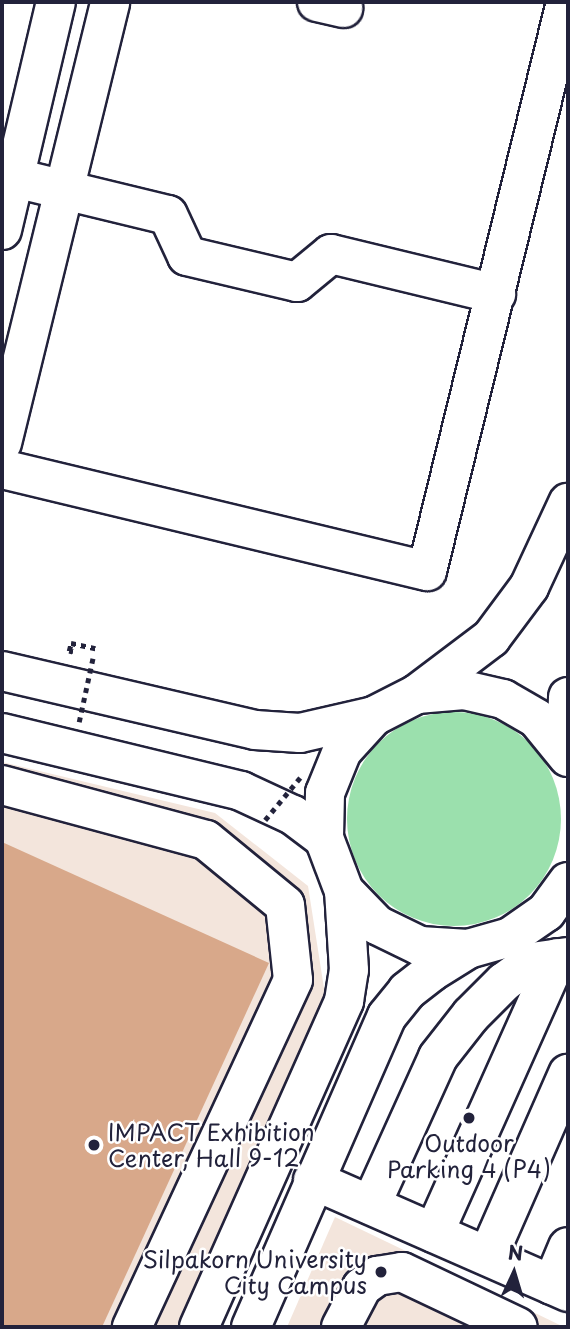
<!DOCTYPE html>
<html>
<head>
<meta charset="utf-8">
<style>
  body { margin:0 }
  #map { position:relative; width:570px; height:1329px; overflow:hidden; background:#fff; font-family:"Playpen Sans",sans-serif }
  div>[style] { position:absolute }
  .built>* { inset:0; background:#f3e5dc }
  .green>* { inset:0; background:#9be0ad }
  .round { border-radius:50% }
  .building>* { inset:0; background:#d8a88a }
  .path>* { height:4.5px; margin-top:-2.25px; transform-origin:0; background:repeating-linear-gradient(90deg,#22223b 0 5px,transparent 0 10px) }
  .roads { filter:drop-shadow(2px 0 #22223b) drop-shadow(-2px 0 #22223b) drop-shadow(0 2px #22223b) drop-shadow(0 -2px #22223b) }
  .minor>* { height:38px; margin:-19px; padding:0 19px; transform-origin:19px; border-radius:19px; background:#fff }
  .path-bridge>* { height:4.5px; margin-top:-2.25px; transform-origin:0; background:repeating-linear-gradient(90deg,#22223b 0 5px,transparent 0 10px) }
  .dots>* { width:19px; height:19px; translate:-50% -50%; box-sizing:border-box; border:4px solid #fff; border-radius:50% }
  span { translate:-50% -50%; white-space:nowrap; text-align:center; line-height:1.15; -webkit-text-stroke:5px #fff; paint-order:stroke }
  .poi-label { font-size:23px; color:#22223b }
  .left { translate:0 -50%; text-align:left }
  .right { translate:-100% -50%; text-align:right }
  .frame { position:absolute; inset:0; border:4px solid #22223b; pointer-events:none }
  .north { position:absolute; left:479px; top:1238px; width:70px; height:70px; -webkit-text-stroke:5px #fff; paint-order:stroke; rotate:4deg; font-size:19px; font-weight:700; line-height:28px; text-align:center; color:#22223b }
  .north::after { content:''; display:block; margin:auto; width:24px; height:32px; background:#22223b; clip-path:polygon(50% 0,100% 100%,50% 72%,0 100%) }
</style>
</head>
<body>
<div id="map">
  <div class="built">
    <i style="clip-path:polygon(2px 762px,215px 813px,308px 886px,326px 1001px,180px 1327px,2px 1327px)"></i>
    <i style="clip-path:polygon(335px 1217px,564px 1327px,287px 1327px)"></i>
  </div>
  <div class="green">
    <i class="round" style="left:347px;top:712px;width:214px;height:214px"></i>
  </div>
  <div class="building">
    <i style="clip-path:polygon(2px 842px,269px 963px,102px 1327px,2px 1327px)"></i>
  </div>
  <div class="path">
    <i style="left:73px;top:652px;width:4px;rotate:-166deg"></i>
    <i style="left:69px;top:651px;width:8px;rotate:-76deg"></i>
    <i style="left:71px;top:643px;width:25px;rotate:12deg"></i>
  </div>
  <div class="roads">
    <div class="minor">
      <i style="left:317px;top:2px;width:27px;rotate:13deg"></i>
      <i style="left:15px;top:178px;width:157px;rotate:13.6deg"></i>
      <i style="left:168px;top:215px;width:45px;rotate:65.1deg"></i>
      <i style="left:187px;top:256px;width:113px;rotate:13.3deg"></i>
      <i style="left:297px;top:282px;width:44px;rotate:-39.5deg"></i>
      <i style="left:331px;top:254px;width:170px;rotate:13.6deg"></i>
      <i style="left:2px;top:230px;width:234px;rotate:-76.7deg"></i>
      <i style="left:2px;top:443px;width:454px;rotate:-76.2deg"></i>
      <i style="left:2px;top:469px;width:437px;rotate:13.5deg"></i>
      <i style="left:427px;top:571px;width:586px;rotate:-76.27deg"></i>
      <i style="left:2px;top:671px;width:260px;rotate:13.1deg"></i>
      <i style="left:255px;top:730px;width:45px;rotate:3.8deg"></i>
      <i style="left:300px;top:733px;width:76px;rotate:-12.9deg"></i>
      <i style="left:374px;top:716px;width:48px;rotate:-27.1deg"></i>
      <i style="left:417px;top:694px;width:93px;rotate:-37.1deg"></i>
      <i style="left:491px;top:638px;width:64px;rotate:-53.3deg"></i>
      <i style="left:529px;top:587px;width:93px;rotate:-65.1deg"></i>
      <i style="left:417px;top:694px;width:47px;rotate:-4.9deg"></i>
      <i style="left:464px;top:690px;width:40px;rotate:13deg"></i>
      <i style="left:503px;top:699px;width:39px;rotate:30deg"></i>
      <i style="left:537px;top:719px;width:49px;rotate:50.8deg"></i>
      <i style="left:374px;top:716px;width:47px;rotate:132.4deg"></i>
      <i style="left:342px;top:751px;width:45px;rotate:112deg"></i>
      <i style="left:325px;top:793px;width:45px;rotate:91.3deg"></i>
      <i style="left:324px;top:838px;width:57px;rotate:69.3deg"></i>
      <i style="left:344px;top:891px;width:47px;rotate:45.9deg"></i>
      <i style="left:377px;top:925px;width:48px;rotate:26deg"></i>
      <i style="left:420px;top:946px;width:48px;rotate:3.6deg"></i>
      <i style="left:468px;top:949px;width:44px;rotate:-15.9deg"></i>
      <i style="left:510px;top:937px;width:44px;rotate:-34.8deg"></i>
      <i style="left:546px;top:912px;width:37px;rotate:-54deg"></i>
      <i style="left:2px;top:733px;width:246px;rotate:13.6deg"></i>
      <i style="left:241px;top:791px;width:57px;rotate:24.8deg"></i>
      <i style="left:293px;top:815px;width:39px;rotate:37deg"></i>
      <i style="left:566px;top:752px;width:55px;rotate:-87.9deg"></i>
      <i style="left:2px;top:785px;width:211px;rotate:15.1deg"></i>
      <i style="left:206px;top:840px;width:102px;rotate:39.4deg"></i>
      <i style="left:285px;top:905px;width:75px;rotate:83.9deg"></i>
      <i style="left:293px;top:980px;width:383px;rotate:114.9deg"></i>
      <i style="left:313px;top:1180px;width:279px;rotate:23.7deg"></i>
      <i style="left:371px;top:1205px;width:162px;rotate:-65.6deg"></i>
      <i style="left:438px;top:1057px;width:53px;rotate:-51.8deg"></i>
      <i style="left:471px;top:1015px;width:47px;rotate:-45deg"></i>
      <i style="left:504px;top:982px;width:34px;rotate:-36deg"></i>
      <i style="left:532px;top:962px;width:36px;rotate:-8deg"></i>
      <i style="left:434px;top:1233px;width:301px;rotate:-65.9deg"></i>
      <i style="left:488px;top:1256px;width:199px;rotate:-66.3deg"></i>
      <i style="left:552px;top:1285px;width:41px;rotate:-67.2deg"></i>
      <i style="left:199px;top:1327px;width:357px;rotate:-66deg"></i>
      <i style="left:344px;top:1001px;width:31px;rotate:-81deg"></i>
      <i style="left:349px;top:970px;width:79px;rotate:-93.6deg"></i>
      <i style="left:251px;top:1327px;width:339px;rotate:-66.4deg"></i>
      <i style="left:387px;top:1016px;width:32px;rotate:-51deg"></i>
      <i style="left:407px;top:991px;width:31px;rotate:-38deg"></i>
      <i style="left:431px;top:972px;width:44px;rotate:-31.9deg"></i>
      <i style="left:341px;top:1327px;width:45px;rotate:-62.3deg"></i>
      <i style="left:362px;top:1287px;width:19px;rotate:-36deg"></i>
      <i style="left:377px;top:1276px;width:25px;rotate:-9deg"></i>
      <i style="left:402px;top:1272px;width:128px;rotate:25.4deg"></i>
    </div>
  </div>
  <div class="path-bridge">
    <i style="left:79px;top:722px;width:66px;rotate:-77.8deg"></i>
    <i style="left:265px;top:820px;width:60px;rotate:-50.4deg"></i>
  </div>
  <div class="dots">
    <i style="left:469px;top:1118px;background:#22223b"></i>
    <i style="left:94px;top:1145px;background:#22223b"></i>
    <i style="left:381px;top:1272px;background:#22223b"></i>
  </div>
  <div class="poi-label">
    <span class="left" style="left:108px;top:1145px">IMPACT Exhibition<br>Center, Hall 9-12</span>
    <span style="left:469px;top:1156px">Outdoor<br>Parking 4 (P4)</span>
    <span class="right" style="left:367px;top:1272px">Silpakorn University<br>City Campus</span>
  </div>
  <div class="frame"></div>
  <div class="north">N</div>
</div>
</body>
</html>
